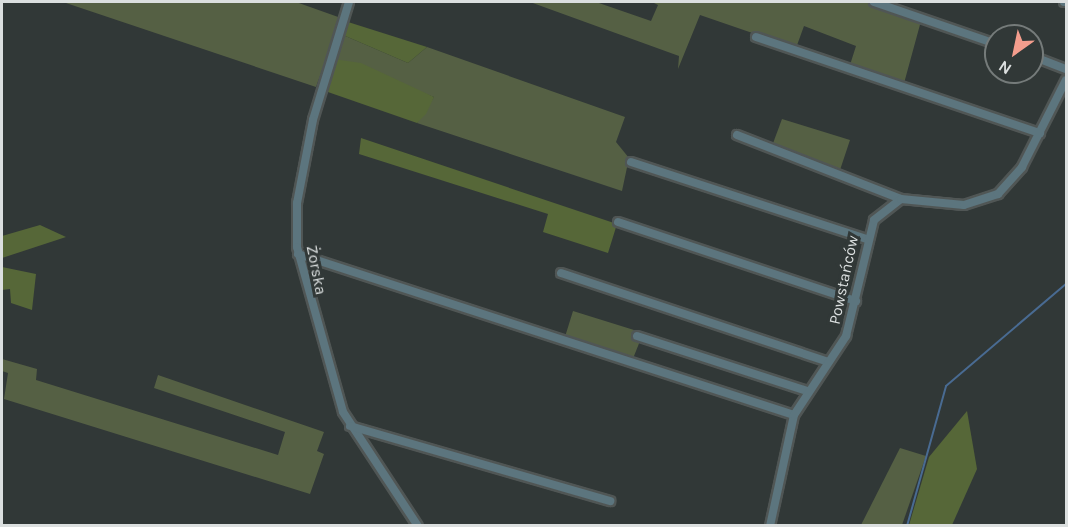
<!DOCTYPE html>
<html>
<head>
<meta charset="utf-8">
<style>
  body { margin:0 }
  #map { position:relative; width:1068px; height:527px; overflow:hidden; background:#313837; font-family:Karla,sans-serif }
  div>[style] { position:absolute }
  .green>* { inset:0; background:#556044 }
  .forest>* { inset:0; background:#566738 }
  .stream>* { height:2px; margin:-1px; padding:0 1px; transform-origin:1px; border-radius:1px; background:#496b92 }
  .roads { filter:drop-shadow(2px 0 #505655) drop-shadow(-2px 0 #505655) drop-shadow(0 2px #505655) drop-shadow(0 -2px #505655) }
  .street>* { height:8px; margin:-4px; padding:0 4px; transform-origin:4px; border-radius:4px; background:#5c757e }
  span { translate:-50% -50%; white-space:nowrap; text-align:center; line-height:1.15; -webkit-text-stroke:6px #313837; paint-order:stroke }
  .street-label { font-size:16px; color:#dbdfdf }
  .frame { position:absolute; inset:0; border:3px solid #dbdfdf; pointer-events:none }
  .north { position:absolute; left:984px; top:24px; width:60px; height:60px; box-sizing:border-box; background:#313837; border:2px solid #757b7a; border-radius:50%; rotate:213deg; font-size:16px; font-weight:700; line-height:24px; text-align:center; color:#dbdfdf }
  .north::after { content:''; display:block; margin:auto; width:21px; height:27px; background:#f49d8d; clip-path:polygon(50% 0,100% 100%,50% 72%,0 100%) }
</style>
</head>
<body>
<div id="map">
  <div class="green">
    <i style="clip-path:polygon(63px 2px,296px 2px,341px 18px,316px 87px)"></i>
    <i style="clip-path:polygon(530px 2px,596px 2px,651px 21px,658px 5px,652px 2px,868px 2px,921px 21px,903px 87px,849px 68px,856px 46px,804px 26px,796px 48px,700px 15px,678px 69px,679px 56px)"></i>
    <i style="clip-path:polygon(343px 35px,408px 63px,427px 47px,625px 117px,616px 142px,629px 158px,622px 191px,417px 123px,434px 97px,333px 59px)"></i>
    <i style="clip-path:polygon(782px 119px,850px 140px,840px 170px,772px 146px)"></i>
    <i style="clip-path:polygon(573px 311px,634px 330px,632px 338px,640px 341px,632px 361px,564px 340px)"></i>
    <i style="clip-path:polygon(2px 359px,37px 369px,36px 380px,278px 455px,285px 432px,154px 388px,158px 375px,324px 432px,317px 451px,324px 454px,310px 494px,4px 399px,8px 373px,2px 371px)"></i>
    <i style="clip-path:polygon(900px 448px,926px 456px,902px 525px,861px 525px)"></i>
  </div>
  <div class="forest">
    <i style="clip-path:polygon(348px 22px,427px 47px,408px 63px,343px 35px)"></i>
    <i style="clip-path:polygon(333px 59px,361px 63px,434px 97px,426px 114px,417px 123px,325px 91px)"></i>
    <i style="clip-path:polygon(361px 138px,617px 224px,608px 253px,543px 232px,548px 214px,359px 154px)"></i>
    <i style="clip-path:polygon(40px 225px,66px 237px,2px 258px,2px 236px)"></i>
    <i style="clip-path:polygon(2px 267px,36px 274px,32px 310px,11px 303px,10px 289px,2px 290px)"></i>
    <i style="clip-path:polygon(967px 411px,977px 469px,952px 525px,909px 525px,929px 457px)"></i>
  </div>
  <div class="stream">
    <i style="left:907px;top:526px;width:145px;rotate:-74.4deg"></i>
    <i style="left:946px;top:386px;width:157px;rotate:-40.4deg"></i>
  </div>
  <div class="roads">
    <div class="street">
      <i style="left:349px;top:2px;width:123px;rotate:107deg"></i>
      <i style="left:313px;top:120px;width:85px;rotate:100.9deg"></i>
      <i style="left:297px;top:203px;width:44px;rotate:90deg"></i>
      <i style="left:297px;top:247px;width:171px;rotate:74.4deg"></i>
      <i style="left:343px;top:412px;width:136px;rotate:56.7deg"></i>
      <i style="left:874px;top:2px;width:129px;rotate:19deg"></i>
      <i style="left:1064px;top:2px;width:2px"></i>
      <i style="left:756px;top:37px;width:300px;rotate:18.7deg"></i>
      <i style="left:1032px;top:56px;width:36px;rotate:21deg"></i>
      <i style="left:737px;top:135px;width:176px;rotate:21.3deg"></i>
      <i style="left:631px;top:162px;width:247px;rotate:18.1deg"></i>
      <i style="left:618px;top:222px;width:251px;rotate:18.4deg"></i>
      <i style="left:298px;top:254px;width:521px;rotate:17.98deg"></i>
      <i style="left:561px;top:273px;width:282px;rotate:18.4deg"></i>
      <i style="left:637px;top:336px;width:179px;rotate:17.9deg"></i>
      <i style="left:350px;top:426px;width:271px;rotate:16.1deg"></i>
      <i style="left:770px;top:526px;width:114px;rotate:-77.8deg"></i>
      <i style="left:794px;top:415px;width:95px;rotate:-56.6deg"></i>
      <i style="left:846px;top:336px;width:119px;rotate:-76.4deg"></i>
      <i style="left:874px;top:220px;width:34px;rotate:-38deg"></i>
      <i style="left:901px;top:199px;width:63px;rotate:5.4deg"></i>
      <i style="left:964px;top:205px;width:36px;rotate:-18deg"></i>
      <i style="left:998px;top:194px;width:36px;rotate:-48deg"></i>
      <i style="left:1022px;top:167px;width:97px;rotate:-63.2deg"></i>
    </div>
  </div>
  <div class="street-label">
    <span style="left:316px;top:270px;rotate:79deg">Żorska</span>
    <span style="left:844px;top:280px;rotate:-78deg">Powstańców</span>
  </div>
  <div class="frame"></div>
  <div class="north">N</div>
</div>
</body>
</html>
